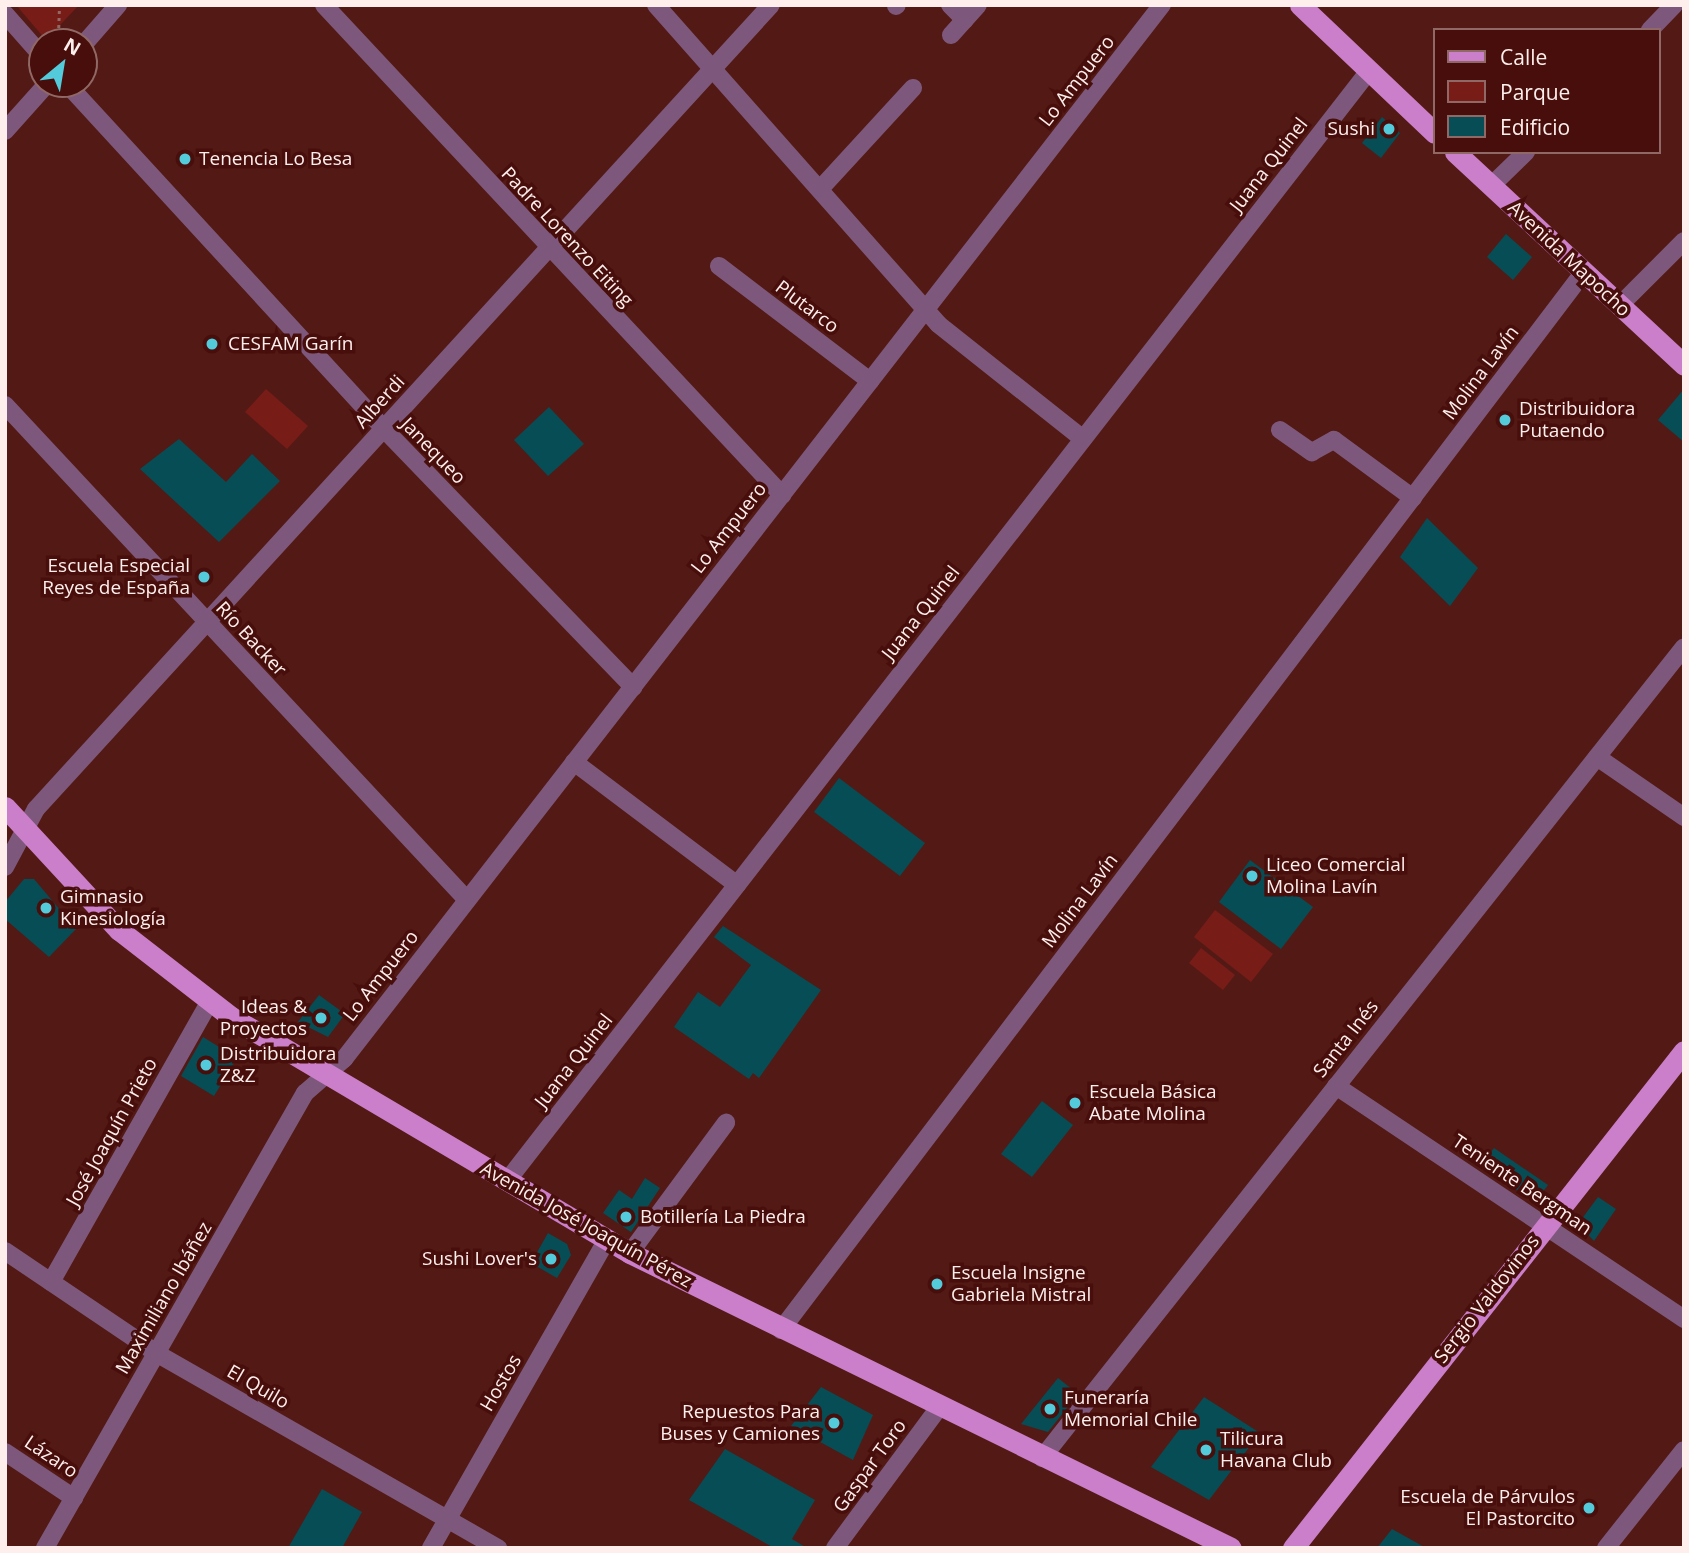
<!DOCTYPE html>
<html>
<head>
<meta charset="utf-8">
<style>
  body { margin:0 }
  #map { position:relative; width:1689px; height:1553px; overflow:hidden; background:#531a15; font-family:"Open Sans",sans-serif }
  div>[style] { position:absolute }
  .green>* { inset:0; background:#781c17 }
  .building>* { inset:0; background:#064d56 }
  .path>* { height:2.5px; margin-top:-1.25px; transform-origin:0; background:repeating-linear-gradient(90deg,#926864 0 3.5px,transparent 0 7px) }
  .minor>* { height:18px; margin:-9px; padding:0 9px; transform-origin:9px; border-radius:9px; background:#7e587c }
  .major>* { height:21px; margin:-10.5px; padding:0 10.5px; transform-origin:10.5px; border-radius:10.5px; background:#cb7ec9 }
  .dots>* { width:19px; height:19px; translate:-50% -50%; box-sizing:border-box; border:4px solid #470e0b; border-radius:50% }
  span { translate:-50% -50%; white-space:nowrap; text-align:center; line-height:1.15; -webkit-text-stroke:7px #470e0b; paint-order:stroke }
  .street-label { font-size:19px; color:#feeeec }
  .poi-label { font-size:19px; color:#feeeec }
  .right { translate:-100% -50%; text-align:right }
  .left { translate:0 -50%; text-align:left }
  .frame { position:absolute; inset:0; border:7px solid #feeeec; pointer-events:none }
  .legend { position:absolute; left:1433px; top:28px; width:228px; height:126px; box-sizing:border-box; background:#470e0b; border:2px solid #906865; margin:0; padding:9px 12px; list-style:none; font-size:21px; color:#feeeec }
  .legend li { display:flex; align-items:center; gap:14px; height:35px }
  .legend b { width:35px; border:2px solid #906865 }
  .north { position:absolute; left:28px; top:28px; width:70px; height:70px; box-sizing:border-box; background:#470e0b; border:2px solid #906865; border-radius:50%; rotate:30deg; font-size:19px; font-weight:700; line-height:28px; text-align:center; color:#feeeec }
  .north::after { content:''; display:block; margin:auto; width:24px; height:32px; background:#53cbdb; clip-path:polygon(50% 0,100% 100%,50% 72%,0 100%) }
</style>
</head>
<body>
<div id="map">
  <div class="green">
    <i style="clip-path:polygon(16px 5px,79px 5px,46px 40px)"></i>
    <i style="clip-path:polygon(266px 389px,308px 426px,287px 449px,245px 412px)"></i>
    <i style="clip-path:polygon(1215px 910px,1273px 954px,1251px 982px,1194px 937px)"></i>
    <i style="clip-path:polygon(1201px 948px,1235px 975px,1223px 990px,1189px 963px)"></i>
  </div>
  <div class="building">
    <i style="clip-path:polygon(1382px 117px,1400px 133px,1381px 158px,1362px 143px)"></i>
    <i style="clip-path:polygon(1506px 234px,1532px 257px,1513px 280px,1487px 257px)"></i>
    <i style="clip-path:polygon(1684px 389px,1684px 442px,1658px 420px)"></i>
    <i style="clip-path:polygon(549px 407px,584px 444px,548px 476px,514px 440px)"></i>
    <i style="clip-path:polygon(179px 439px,226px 482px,252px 454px,280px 481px,219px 542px,140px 469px)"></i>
    <i style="clip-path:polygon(1427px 518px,1478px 568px,1450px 606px,1400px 557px)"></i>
    <i style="clip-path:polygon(839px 778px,925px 843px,900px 876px,814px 812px)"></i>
    <i style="clip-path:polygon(1250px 860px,1313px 907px,1281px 949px,1219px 902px)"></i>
    <i style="clip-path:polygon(24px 879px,34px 879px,76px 929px,49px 957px,5px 919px,5px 902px)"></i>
    <i style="clip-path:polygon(723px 926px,821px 990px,759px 1078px,753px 1073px,749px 1079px,674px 1027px,698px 992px,720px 1007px,751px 965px,714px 937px)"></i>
    <i style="clip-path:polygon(319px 995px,345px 1014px,328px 1037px,298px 1022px)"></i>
    <i style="clip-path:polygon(203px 1037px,237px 1058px,214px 1096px,181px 1076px)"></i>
    <i style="clip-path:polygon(1042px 1101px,1073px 1125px,1032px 1177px,1001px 1154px)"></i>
    <i style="clip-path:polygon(1494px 1148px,1548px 1185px,1535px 1202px,1481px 1166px)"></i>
    <i style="clip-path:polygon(645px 1178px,660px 1188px,631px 1232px,603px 1213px,619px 1190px,632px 1199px)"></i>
    <i style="clip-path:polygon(1598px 1197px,1616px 1209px,1594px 1241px,1578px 1224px)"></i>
    <i style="clip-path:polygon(548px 1233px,567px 1244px,571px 1255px,557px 1278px,531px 1263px)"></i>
    <i style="clip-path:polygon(1058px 1378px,1078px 1394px,1048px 1432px,1021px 1424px)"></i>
    <i style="clip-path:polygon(821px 1387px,873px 1415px,853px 1460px,791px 1426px)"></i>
    <i style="clip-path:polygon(1204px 1397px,1260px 1433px,1209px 1500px,1151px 1467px)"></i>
    <i style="clip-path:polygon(725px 1449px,815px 1500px,792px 1539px,807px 1548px,774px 1548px,689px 1500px)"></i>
    <i style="clip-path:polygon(322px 1489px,362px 1512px,342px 1548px,288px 1548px)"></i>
    <i style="clip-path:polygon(1392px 1529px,1426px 1548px,1377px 1548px)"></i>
  </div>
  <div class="path">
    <i style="left:58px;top:42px;width:37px;rotate:-88deg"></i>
  </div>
  <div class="minor">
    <i style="left:324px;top:5px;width:671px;rotate:46.93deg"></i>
    <i style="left:656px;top:5px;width:426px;rotate:48.5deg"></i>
    <i style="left:938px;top:324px;width:185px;rotate:38.4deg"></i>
    <i style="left:950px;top:5px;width:21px;rotate:45deg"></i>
    <i style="left:896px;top:6px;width:1px;rotate:-45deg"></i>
    <i style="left:5px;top:14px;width:56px;rotate:48.6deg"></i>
    <i style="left:1650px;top:30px;width:35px;rotate:-46deg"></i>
    <i style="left:951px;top:35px;width:40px;rotate:-48deg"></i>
    <i style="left:84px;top:44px;width:52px;rotate:-48.9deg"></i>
    <i style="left:67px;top:84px;width:469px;rotate:47.4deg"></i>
    <i style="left:384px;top:429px;width:359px;rotate:46deg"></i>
    <i style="left:5px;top:131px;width:63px;rotate:-48.2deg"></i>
    <i style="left:1491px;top:186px;width:49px;rotate:-44.2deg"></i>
    <i style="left:821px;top:188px;width:136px;rotate:-47.4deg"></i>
    <i style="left:719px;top:266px;width:190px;rotate:37.3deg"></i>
    <i style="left:1619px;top:306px;width:92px;rotate:-45deg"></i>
    <i style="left:5px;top:405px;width:677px;rotate:46.97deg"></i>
    <i style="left:1280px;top:430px;width:39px;rotate:35deg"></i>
    <i style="left:1312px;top:452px;width:25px;rotate:-29deg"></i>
    <i style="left:1334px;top:440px;width:98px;rotate:36.3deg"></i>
    <i style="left:1597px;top:757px;width:106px;rotate:34.6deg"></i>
    <i style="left:574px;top:762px;width:204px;rotate:37deg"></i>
    <i style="left:5px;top:867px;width:66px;rotate:-61.9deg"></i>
    <i style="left:36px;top:809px;width:1089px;rotate:-47.57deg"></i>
    <i style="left:1336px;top:1086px;width:419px;rotate:33.8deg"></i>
    <i style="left:507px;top:1181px;width:1405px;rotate:-52.17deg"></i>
    <i style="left:5px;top:1251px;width:182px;rotate:34deg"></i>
    <i style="left:156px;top:1353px;width:394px;rotate:29.7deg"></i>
    <i style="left:630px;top:1253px;width:162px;rotate:-53.6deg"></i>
    <i style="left:51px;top:1282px;width:321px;rotate:-60.5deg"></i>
    <i style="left:781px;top:1330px;width:1327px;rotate:-52.81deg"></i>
    <i style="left:5px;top:1452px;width:83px;rotate:33.7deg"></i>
    <i style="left:1042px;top:1458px;width:1034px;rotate:-51.63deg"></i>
    <i style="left:45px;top:1548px;width:524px;rotate:-60.26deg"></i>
    <i style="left:305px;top:1093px;width:52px;rotate:-41.1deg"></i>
    <i style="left:344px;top:1059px;width:1334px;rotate:-52.19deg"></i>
    <i style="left:431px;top:1548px;width:355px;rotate:-60.3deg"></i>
    <i style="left:835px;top:1548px;width:173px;rotate:-53.5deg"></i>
    <i style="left:1606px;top:1548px;width:125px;rotate:-51.5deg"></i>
  </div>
  <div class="major">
    <i style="left:1300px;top:5px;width:186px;rotate:43.5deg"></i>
    <i style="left:1455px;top:152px;width:313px;rotate:42.9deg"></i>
    <i style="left:5px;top:807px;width:168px;rotate:47.2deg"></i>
    <i style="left:119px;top:930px;width:142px;rotate:37.8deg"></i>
    <i style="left:231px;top:1017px;width:464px;rotate:30.6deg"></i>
    <i style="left:630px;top:1253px;width:669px;rotate:26.14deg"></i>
    <i style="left:1293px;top:1548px;width:632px;rotate:-51.81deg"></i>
  </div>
  <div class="dots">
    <i style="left:1389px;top:129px;background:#53cbdb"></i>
    <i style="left:185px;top:159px;background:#53cbdb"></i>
    <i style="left:212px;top:344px;background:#53cbdb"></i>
    <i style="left:1505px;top:420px;background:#53cbdb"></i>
    <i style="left:204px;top:577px;background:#53cbdb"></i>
    <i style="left:1252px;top:876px;background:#53cbdb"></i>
    <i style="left:46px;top:908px;background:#53cbdb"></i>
    <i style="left:321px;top:1018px;background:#53cbdb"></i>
    <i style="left:206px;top:1065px;background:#53cbdb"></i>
    <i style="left:1075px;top:1103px;background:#53cbdb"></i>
    <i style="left:626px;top:1217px;background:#53cbdb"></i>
    <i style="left:551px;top:1259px;background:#53cbdb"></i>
    <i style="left:937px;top:1284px;background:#53cbdb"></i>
    <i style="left:1050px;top:1409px;background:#53cbdb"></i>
    <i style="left:834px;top:1423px;background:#53cbdb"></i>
    <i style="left:1206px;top:1450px;background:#53cbdb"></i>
    <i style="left:1589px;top:1508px;background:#53cbdb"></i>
  </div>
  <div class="street-label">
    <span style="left:1077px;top:81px;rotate:-52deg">Lo Ampuero</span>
    <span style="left:1269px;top:165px;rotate:-52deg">Juana Quinel</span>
    <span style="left:567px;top:237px;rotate:47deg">Padre Lorenzo Eiting</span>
    <span style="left:1569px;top:259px;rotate:43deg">Avenida Mapocho</span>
    <span style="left:807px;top:307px;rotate:37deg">Plutarco</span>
    <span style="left:1481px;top:373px;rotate:-53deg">Molina Lavín</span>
    <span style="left:380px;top:402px;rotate:-48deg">Alberdi</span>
    <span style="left:433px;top:451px;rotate:46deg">Janequeo</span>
    <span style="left:729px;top:528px;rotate:-52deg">Lo Ampuero</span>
    <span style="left:921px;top:613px;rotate:-52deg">Juana Quinel</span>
    <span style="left:251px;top:639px;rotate:47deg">Río Backer</span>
    <span style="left:1080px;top:901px;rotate:-53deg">Molina Lavín</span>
    <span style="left:381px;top:976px;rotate:-52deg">Lo Ampuero</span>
    <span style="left:1346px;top:1039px;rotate:-52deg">Santa Inés</span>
    <span style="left:574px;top:1061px;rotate:-52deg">Juana Quinel</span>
    <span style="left:112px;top:1132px;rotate:-61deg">José Joaquín Prieto</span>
    <span style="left:1522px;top:1185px;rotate:34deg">Teniente Bergman</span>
    <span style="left:586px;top:1225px;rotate:29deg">Avenida José Joaquín Pérez</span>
    <span style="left:164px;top:1298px;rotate:-60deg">Maximiliano Ibáñez</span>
    <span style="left:1487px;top:1299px;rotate:-52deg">Sergio Valdovinos</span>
    <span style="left:501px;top:1383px;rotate:-60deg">Hostos</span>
    <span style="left:258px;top:1387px;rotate:30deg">El Quilo</span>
    <span style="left:51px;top:1457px;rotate:34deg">Lázaro</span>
    <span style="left:870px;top:1466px;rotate:-54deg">Gaspar Toro</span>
  </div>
  <div class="poi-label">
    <span class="right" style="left:1375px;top:129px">Sushi</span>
    <span class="left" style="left:199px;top:159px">Tenencia Lo Besa</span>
    <span class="left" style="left:228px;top:344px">CESFAM Garín</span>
    <span class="left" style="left:1519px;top:420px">Distribuidora<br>Putaendo</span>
    <span class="right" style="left:190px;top:577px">Escuela Especial<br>Reyes de España</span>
    <span class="left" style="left:1266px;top:876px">Liceo Comercial<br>Molina Lavín</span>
    <span class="left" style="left:60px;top:908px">Gimnasio<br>Kinesiología</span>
    <span class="right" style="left:307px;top:1018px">Ideas &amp;<br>Proyectos</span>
    <span class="left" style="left:220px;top:1065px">Distribuidora<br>Z&amp;Z</span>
    <span class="left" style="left:1089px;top:1103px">Escuela Básica<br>Abate Molina</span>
    <span class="left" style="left:640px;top:1217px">Botillería La Piedra</span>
    <span class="right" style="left:537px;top:1259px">Sushi Lover's</span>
    <span class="left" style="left:951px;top:1284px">Escuela Insigne<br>Gabriela Mistral</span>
    <span class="left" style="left:1064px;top:1409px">Funeraría<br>Memorial Chile</span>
    <span class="right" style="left:820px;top:1423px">Repuestos Para<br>Buses y Camiones</span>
    <span class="left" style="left:1220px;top:1450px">Tilicura<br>Havana Club</span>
    <span class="right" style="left:1575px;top:1508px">Escuela de Párvulos<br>El Pastorcito</span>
  </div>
  <div class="frame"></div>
  <ul class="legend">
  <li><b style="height:9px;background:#cb7ec9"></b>Calle</li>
  <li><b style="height:19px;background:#781c17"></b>Parque</li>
  <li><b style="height:19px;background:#064d56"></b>Edificio</li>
  </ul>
  <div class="north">N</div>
</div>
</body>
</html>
